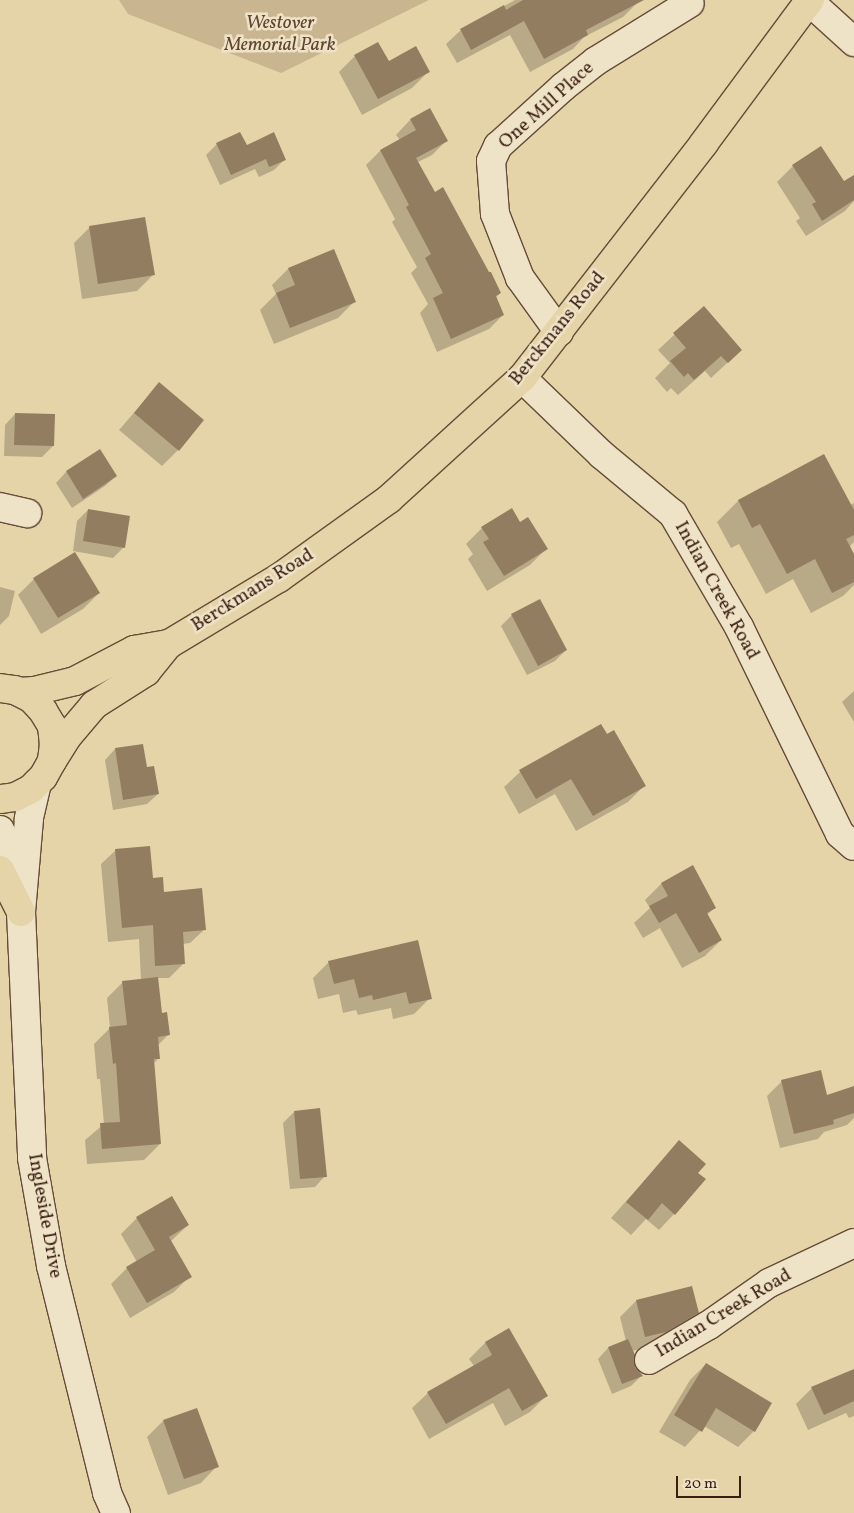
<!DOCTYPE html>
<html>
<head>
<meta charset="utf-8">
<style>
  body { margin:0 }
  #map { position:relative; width:854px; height:1513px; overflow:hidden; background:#e6d4a9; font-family:Vollkorn,serif }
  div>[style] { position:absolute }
  .green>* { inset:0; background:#c9b58f }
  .shadow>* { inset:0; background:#0003 }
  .building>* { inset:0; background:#937d61 }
  .roads { filter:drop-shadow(1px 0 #654c38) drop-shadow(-1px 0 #654c38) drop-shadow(0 1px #654c38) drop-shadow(0 -1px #654c38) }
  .minor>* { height:28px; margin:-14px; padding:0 14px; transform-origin:14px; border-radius:14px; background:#efe3c7 }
  .major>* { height:28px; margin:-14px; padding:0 14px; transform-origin:14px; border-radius:14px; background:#e6d4a9 }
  span { translate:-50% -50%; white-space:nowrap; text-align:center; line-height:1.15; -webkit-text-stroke:5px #efe3c7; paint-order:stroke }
  .park-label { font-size:19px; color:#5e4431; font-style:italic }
  .street-label { font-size:19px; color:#3a1e12 }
  .scale { position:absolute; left:676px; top:1476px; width:65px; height:22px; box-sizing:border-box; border:2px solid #3a1e12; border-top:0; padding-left:6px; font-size:15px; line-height:18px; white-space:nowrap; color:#3a1e12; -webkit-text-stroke:4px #efe3c7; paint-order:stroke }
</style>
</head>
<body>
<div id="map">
  <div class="green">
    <i style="clip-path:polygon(119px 0,429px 0,281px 73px,128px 14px)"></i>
  </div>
  <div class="shadow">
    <i style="clip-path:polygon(515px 0,637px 0,637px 3px,623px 17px,584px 37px,573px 49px,530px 72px,510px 35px,457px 63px,446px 44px,461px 30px)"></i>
    <i style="clip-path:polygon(355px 56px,388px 62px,428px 72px,412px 88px,362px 115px,339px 72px)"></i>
    <i style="clip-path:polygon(430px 110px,446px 141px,432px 155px,418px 162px,434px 193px,500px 293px,495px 298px,503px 315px,489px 329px,437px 352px,420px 313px,428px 304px,411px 273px,417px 267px,392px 222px,395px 219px,366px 165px,380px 151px,400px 140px,396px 135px,410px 120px)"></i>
    <i style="clip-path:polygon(217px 144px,246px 147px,285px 159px,274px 170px,259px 177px,255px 169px,220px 185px,206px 155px)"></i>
    <i style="clip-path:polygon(793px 166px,854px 185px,854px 201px,845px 211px,806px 236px,796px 221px,800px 218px,777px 182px)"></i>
    <i style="clip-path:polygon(90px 227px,153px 275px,137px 291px,82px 299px,74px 243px)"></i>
    <i style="clip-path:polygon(333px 251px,354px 302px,338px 318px,274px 344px,260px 310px,276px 294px,272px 285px,288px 269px)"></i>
    <i style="clip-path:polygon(703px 308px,741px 350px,711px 378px,705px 371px,678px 395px,671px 388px,667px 392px,655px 378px,670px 363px,658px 350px)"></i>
    <i style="clip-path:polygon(159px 384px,178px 450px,162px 466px,119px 430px)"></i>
    <i style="clip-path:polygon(15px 414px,53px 446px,42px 457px,4px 456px,5px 425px)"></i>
    <i style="clip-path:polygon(99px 451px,116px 476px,105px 486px,72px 508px,56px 483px,66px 472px)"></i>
    <i style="clip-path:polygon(824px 456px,850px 505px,854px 503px,854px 542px,850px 546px,854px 557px,854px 585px,843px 596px,811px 613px,793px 579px,766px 594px,739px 544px,731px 548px,717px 522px,738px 501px)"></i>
    <i style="clip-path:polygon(88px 510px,124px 547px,113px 558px,73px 551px,77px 521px)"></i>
    <i style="clip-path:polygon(519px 524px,546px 549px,530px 565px,487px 591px,468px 559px,473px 554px,466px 544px,482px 528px)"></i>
    <i style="clip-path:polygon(34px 579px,99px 593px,83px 609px,41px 634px,18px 595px)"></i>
    <i style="clip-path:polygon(0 587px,15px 591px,9px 616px,0 625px)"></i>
    <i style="clip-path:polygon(540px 600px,566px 650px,555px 661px,527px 675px,501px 626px,512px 615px)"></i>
    <i style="clip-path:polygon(854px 691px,854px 722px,842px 702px)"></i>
    <i style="clip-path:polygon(601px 725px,644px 786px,628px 802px,576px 831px,555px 794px,519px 814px,504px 787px,520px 772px)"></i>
    <i style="clip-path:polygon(115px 749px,146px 769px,158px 794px,147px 804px,113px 810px,105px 760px)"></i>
    <i style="clip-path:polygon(116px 850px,152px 879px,163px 893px,205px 929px,190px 943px,182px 944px,184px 963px,169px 978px,157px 978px,161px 1014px,168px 1035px,158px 1045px,159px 1058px,153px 1064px,160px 1144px,144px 1160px,87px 1164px,85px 1140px,104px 1124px,100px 1079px,97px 1079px,94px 1044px,110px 1028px,107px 998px,123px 982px,141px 980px,139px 939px,108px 942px,101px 864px)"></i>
    <i style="clip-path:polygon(692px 866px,715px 907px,707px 915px,721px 940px,705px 956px,682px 968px,660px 928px,643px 938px,634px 923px,650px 908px,645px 900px,661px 884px)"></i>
    <i style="clip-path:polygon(329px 962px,430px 998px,414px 1014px,393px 1019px,391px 1008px,358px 1015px,356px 1010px,343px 1013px,339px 994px,318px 999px,313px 978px)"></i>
    <i style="clip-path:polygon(782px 1081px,826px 1097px,854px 1087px,854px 1118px,847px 1125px,824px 1132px,818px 1139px,780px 1148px,767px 1096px)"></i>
    <i style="clip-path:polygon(294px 1112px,325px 1176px,315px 1187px,290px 1189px,283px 1123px)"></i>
    <i style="clip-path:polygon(679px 1142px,697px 1173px,674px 1214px,659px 1230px,646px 1219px,631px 1235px,611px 1218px)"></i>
    <i style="clip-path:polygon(137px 1218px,188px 1225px,170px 1242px,190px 1276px,174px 1292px,130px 1318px,111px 1284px,127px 1268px,137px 1262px,121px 1234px)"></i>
    <i style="clip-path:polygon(691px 1287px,697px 1312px,681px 1329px,649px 1347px,632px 1351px,634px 1368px,641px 1376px,631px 1386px,612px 1394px,598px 1359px,608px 1348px,626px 1341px,620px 1317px,636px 1301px)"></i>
    <i style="clip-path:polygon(508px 1330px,546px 1396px,530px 1412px,505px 1426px,493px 1403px,429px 1439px,412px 1408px,428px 1393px,474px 1366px,469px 1359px,485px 1343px)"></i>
    <i style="clip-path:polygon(706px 1364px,770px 1404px,754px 1431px,738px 1447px,704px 1426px,685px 1447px,659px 1432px,690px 1380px)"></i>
    <i style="clip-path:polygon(854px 1370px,854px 1416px,849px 1418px,846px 1413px,808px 1430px,796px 1404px,812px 1388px)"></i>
    <i style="clip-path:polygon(196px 1410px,217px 1466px,201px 1483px,168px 1495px,147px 1437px,163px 1421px)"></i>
  </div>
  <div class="building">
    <i style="clip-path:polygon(523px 0,644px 0,586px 30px,588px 35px,544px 59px,524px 21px,471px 50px,460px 29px,504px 5px,506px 10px)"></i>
    <i style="clip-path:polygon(378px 42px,389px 61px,416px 46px,430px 72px,378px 99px,354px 55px)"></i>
    <i style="clip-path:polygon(430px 108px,448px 141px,416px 158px,435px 192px,443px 187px,489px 272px,491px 272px,501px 293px,496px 296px,504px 315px,451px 339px,433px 298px,443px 293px,425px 258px,431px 254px,406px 207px,409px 205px,380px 150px,416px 130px,410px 119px)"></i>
    <i style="clip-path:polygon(240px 132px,247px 145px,274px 132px,286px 160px,269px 167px,266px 159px,231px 175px,216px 143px)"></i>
    <i style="clip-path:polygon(821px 146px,844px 181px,854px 175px,854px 200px,822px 221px,812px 204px,816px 202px,792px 165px)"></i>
    <i style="clip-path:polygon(145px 217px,155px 275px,98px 284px,89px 226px)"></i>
    <i style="clip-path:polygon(334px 249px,356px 302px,290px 328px,276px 293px,295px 285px,288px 268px)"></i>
    <i style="clip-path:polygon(704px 306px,742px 350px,728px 363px,721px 356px,694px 380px,688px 373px,684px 377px,670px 361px,686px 348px,673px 333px)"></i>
    <i style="clip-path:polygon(159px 382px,204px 420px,179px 451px,134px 413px)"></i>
    <i style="clip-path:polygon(15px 413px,55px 414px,54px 446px,14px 445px)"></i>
    <i style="clip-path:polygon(100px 449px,117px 476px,83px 499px,66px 471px)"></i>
    <i style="clip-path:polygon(824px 454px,854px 510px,854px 535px,846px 539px,854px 554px,854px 582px,832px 593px,815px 559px,787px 574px,760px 524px,752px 528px,738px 500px)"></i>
    <i style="clip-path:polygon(512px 508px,520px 522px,528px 517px,548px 549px,504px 576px,483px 542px,489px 539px,481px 527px)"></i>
    <i style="clip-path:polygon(88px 509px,130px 516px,125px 548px,83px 541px)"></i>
    <i style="clip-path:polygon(75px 552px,100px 593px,58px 618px,33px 578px)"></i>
    <i style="clip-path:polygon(540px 599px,567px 650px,538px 666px,511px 614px)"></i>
    <i style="clip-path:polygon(601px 724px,607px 734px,614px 730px,646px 786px,593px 816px,571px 779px,536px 799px,519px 770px)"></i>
    <i style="clip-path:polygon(143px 744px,147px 767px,154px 766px,159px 794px,123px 800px,115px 748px)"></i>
    <i style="clip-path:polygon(150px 846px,153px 878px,163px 877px,164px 892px,202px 888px,206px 930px,183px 932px,185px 964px,155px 966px,153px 925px,122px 928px,115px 849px)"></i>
    <i style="clip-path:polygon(693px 865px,716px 908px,707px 913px,722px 940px,699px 953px,676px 913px,659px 923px,649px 906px,668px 896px,661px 883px)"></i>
    <i style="clip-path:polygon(418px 940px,432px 999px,409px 1004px,406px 992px,373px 1000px,372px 995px,359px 998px,354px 979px,334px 984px,328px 961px)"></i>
    <i style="clip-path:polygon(158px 977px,162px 1013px,167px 1012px,170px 1035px,158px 1037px,160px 1059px,154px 1059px,161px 1144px,102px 1149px,100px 1123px,120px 1122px,116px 1063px,113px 1064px,109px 1027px,127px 1025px,122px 981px)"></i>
    <i style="clip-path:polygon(821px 1070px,827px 1095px,854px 1086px,854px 1113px,833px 1120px,834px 1124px,794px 1134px,781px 1080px)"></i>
    <i style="clip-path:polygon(320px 1108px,327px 1177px,300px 1179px,294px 1111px)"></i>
    <i style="clip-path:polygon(679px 1140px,706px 1164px,698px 1173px,706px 1179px,675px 1215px,662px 1203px,648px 1220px,626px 1202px)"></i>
    <i style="clip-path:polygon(172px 1196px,189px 1225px,169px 1237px,192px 1277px,147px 1303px,126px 1267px,155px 1250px,136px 1217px)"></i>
    <i style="clip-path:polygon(692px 1286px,699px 1313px,666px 1332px,645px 1337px,636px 1300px)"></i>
    <i style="clip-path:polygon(509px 1328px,548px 1396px,522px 1411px,509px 1388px,446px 1424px,427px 1392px,492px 1355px,485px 1342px)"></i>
    <i style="clip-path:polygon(628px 1339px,635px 1355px,635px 1367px,643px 1376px,622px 1384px,608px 1347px)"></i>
    <i style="clip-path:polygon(706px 1363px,772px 1403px,755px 1432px,716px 1408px,702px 1432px,674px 1415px)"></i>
    <i style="clip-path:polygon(854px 1369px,854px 1401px,824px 1415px,811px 1387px)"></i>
    <i style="clip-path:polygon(197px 1408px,219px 1467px,184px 1479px,163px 1420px)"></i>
  </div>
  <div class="roads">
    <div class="minor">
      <i style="left:809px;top:1px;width:61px;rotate:42.3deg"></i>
      <i style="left:559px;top:332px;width:67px;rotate:-125.8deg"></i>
      <i style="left:520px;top:278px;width:69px;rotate:-111.3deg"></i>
      <i style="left:495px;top:214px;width:53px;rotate:-94.3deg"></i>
      <i style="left:491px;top:161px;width:17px;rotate:-65deg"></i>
      <i style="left:498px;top:146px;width:88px;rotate:-42.2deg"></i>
      <i style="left:563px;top:87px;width:42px;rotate:-38.2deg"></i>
      <i style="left:596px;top:61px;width:110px;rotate:-31.7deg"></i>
      <i style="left:522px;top:378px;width:111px;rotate:43.9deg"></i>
      <i style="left:602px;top:455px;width:92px;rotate:39.7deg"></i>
      <i style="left:673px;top:514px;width:131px;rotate:59.7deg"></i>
      <i style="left:739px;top:627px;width:230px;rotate:64deg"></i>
      <i style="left:840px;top:834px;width:18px;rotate:41deg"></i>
      <i style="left:0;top:507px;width:28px;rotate:13deg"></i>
      <i style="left:37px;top:783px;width:37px;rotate:103deg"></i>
      <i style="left:29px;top:819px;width:93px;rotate:94.9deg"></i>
      <i style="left:21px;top:912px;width:246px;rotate:87.4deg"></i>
      <i style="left:32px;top:1158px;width:110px;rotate:80deg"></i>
      <i style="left:51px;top:1266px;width:234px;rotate:76.1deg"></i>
      <i style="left:107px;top:1493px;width:22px;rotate:66deg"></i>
      <i style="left:0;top:830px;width:21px;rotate:65deg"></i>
      <i style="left:9px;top:849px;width:33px;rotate:78deg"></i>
      <i style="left:649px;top:1360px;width:69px;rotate:-30.3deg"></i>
      <i style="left:709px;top:1325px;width:73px;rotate:-35deg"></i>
      <i style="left:769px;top:1283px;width:94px;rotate:-25.2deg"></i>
    </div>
    <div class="major">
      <i style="left:0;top:688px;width:15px;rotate:8deg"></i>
      <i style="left:15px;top:690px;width:18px;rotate:27deg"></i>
      <i style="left:31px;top:698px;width:18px;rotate:47deg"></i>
      <i style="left:43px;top:711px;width:17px;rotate:59deg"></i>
      <i style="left:52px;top:726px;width:18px;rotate:84deg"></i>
      <i style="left:54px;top:744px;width:17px;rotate:97deg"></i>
      <i style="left:52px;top:761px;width:18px;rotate:119deg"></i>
      <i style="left:43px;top:777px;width:17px;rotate:135deg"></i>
      <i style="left:31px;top:789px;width:18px;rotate:153deg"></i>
      <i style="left:15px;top:797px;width:15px;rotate:172deg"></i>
      <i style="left:19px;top:692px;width:15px;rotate:-4deg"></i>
      <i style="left:34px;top:691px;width:42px;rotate:-13.7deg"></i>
      <i style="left:75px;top:681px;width:67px;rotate:-27.7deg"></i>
      <i style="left:134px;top:650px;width:36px;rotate:-10deg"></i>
      <i style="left:52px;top:761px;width:28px;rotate:-58deg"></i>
      <i style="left:67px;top:737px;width:42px;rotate:-49.8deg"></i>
      <i style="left:94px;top:705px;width:62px;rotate:-32.4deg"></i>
      <i style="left:146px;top:672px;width:36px;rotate:-51deg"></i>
      <i style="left:169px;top:644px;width:128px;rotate:-31deg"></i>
      <i style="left:279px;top:578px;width:135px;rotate:-35.7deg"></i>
      <i style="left:389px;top:499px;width:180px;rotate:-42.3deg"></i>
      <i style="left:522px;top:378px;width:297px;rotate:-52.2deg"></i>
      <i style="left:704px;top:143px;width:178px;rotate:-53.5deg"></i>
      <i style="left:0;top:870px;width:47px;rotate:63.4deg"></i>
    </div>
  </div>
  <div class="park-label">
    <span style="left:280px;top:35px">Westover<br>Memorial Park</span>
  </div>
  <div class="street-label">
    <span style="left:547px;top:106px;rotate:-42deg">One Mill Place</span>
    <span style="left:558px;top:329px;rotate:-51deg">Berckmans Road</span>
    <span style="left:253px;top:591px;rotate:-32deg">Berckmans Road</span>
    <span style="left:716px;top:591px;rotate:61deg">Indian Creek Road</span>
    <span style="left:44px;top:1216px;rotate:80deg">Ingleside Drive</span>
    <span style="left:724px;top:1314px;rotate:-31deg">Indian Creek Road</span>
  </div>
  <div class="scale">20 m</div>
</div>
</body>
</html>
